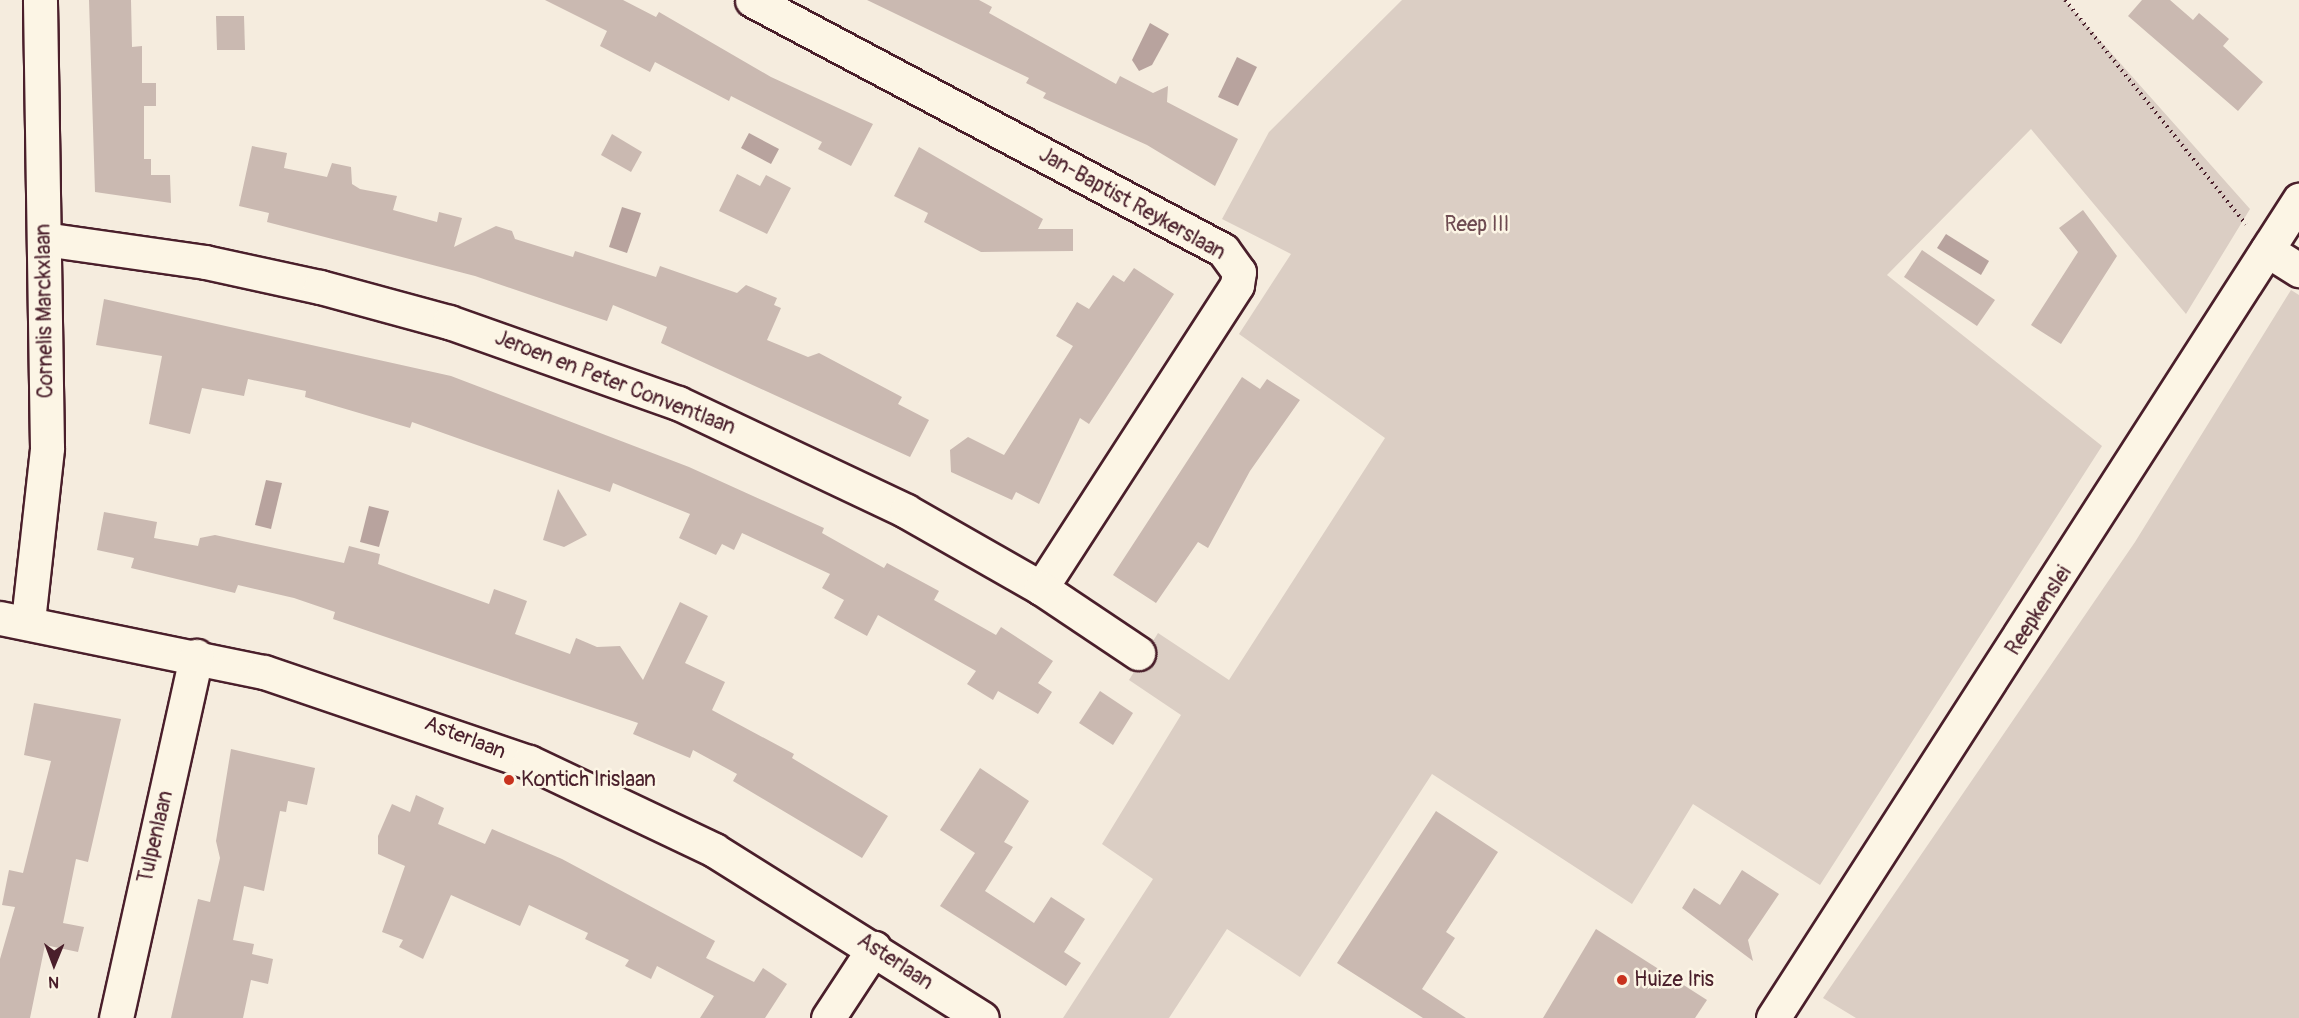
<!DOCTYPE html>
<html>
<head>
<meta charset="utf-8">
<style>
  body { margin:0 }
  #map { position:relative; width:2299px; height:1018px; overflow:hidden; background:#f5ecde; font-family:Pangolin,sans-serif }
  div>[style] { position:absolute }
  .green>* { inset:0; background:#dbcec4 }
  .water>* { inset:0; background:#b8a39e }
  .building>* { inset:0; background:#cab9b1 }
  .path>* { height:4px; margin-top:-2px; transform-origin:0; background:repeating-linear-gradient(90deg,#4a1f2b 0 1.5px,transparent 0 6px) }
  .roads { filter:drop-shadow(2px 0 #4a1f2b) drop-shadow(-2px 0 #4a1f2b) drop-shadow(0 2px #4a1f2b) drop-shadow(0 -2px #4a1f2b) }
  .minor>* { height:33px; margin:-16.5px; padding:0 16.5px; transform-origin:16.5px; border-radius:16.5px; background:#fcf5e5 }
  .dots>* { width:16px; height:16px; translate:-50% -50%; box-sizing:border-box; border:3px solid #fcf5e5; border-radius:50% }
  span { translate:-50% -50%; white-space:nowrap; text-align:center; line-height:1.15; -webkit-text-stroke:5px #fcf5e5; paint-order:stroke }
  .street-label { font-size:21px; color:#4a1f2b }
  .park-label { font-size:21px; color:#6e4b51 }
  .poi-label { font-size:21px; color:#4a1f2b }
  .left { translate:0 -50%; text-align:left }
  .north { position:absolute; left:24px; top:934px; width:60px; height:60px; -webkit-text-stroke:4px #fcf5e5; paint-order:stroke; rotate:181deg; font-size:16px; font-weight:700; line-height:24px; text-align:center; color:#4a1f2b }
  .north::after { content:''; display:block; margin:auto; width:21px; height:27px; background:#4a1f2b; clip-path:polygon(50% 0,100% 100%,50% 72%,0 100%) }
</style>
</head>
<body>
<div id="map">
  <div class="green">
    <i style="clip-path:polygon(1402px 0,2064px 0,2250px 209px,2186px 314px,2031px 129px,1887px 275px,2102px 446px,1820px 885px,1693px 804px,1632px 904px,1432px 774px,1300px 977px,1227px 929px,1169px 1018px,1063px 1018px,1153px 879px,1102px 844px,1181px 715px,1129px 680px,1158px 633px,1229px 680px,1385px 438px,1239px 334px,1291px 254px,1222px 219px,1269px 132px)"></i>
    <i style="clip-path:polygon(2291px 290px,2299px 295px,2299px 1018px,1856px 1018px,1823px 998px,2135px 542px)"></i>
  </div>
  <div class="water">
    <i style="clip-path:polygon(1150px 23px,1169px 34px,1152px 65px,1139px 71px,1132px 60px)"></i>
    <i style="clip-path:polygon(1237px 57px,1257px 67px,1238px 106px,1218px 97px)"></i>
    <i style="clip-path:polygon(749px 133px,779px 149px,771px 164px,741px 148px)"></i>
    <i style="clip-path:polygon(622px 207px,641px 213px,627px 253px,609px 247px)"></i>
    <i style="clip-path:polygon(1946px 234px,1989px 261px,1981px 275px,1937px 248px)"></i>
    <i style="clip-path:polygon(266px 480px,282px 483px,271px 529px,255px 525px)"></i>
    <i style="clip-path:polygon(369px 506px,389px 511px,379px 547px,360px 542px)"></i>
  </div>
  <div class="building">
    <i style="clip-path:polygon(89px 0,131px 0,132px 47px,142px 46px,142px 83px,156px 83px,156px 106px,144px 106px,144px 159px,151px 159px,151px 175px,170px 175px,171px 203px,95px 192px)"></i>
    <i style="clip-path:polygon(545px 0,623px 0,656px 17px,659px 12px,771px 77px,873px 124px,851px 166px,818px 149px,822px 142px,731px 96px,729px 101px,655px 62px,650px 72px,600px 46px,607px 31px)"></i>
    <i style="clip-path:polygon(867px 0,979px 0,992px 7px,989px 13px,1116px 84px,1120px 76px,1153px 93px,1168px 86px,1167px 102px,1238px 139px,1215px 186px,1147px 145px,1043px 98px,1046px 93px,1026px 83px,1029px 78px)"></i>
    <i style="clip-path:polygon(2142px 0,2170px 0,2193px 20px,2199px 13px,2229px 39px,2223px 46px,2263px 82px,2238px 111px,2128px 16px)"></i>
    <i style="clip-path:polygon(216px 16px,244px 16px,245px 50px,217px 50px)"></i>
    <i style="clip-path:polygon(612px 134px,642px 152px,631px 172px,601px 155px)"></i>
    <i style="clip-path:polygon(252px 146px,287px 153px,284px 168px,327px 177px,332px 163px,351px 167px,352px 184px,360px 189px,397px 196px,393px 210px,437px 222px,439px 212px,462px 218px,454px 247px,496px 226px,512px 231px,515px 239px,573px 257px,575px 251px,656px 277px,660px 266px,737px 293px,746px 285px,777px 298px,774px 305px,781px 308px,767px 340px,808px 357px,819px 353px,902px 397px,898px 404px,929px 420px,910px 457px,661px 343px,667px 327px,613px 305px,607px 321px,475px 276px,267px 222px,269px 213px,239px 206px)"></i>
    <i style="clip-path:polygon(919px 147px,1043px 219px,1038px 229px,1073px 229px,1073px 251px,981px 252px,924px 222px,928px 213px,894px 196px)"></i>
    <i style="clip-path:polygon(737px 174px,760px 186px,766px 175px,791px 188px,767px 234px,719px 211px)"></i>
    <i style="clip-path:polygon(2083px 210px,2117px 256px,2061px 344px,2031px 325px,2078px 252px,2059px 228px)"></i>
    <i style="clip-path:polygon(1922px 250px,1995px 300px,1977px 326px,1904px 277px)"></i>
    <i style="clip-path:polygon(1134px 268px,1174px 294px,1089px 424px,1080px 418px,1039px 504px,1016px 492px,1012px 500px,951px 472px,950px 450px,968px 437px,1004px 455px,1073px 346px,1056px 336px,1077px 302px,1089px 309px,1113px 275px,1124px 282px)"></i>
    <i style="clip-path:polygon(104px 299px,451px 376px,689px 467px,824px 528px,822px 533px,884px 568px,887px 563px,939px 591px,934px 600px,996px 635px,1001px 627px,1053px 661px,1038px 683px,1052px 692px,1038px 714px,998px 691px,993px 700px,967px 684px,976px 671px,878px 615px,867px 636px,834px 618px,844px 600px,822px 588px,830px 574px,742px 533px,734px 550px,722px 544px,716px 555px,679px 538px,690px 514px,613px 483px,610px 492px,412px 422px,410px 428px,305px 397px,306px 391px,248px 379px,244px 396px,202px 388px,190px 434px,149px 424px,162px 356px,96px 345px)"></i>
    <i style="clip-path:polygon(1242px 377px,1260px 389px,1267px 379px,1300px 400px,1250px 471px,1208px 548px,1198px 542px,1156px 603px,1113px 575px)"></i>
    <i style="clip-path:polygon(558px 489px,587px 535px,564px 547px,543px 540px)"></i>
    <i style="clip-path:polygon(104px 512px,157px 522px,154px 538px,198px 546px,200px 538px,215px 535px,344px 563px,349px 546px,380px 554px,378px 564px,489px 604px,494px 589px,527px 601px,515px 634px,570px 654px,576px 638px,597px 647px,620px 646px,643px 680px,680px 602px,708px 616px,685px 663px,725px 682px,712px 710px,794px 754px,792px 758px,888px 816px,862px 858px,733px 781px,737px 774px,693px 750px,690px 758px,633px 734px,638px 723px,333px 619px,335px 612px,294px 598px,238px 585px,235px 593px,131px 568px,134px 558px,97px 550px)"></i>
    <i style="clip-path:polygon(1100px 691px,1133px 713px,1113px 745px,1079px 723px)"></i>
    <i style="clip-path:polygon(34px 703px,121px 719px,88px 862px,76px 859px,63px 923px,84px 927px,78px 952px,45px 945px,30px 1018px,0 1018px,0 959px,15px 907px,2px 905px,9px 870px,23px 873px,51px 761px,24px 755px)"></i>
    <i style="clip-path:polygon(231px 749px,315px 768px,307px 805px,288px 801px,286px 812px,280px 811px,264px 891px,244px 886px,233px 940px,254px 944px,252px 954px,273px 959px,268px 984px,251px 980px,243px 1018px,171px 1018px,198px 899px,210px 902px,220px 858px,216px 841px)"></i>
    <i style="clip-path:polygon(980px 768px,1029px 801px,1004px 842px,1013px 847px,985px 891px,1034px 923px,1051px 897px,1085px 919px,1064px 952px,1081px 963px,1066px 986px,940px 906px,975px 853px,940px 830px)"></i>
    <i style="clip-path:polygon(416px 795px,444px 808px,438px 824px,485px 844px,492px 829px,562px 859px,715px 941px,706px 958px,754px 982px,763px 968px,787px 984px,765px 1018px,700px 1018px,714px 996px,657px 966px,651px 979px,625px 966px,629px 960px,585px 939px,588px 933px,529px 905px,520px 926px,451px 895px,423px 959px,399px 947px,403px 940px,382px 932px,405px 866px,378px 854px,378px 836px,392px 804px,410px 812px)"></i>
    <i style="clip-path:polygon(1436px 811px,1498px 852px,1446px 932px,1455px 938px,1422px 989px,1466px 1018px,1423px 1018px,1337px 963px)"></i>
    <i style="clip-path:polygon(1742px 870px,1779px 894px,1748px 940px,1753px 961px,1682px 908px,1694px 888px,1720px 905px)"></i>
    <i style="clip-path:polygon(1596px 929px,1707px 1000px,1695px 1018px,1543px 1018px)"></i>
  </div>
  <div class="path">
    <i style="left:2065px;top:0;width:288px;rotate:51.1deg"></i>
  </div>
  <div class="roads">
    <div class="minor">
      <i style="left:752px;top:0;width:533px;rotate:27.96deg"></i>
      <i style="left:1223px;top:250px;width:27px;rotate:54deg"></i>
      <i style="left:1239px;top:272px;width:13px;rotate:99deg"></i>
      <i style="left:1237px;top:285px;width:361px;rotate:122.9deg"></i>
      <i style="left:44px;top:239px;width:163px;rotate:8.1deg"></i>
      <i style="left:205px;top:262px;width:118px;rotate:12.3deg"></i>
      <i style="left:320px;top:287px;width:134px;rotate:15.2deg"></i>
      <i style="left:449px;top:322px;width:243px;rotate:19.5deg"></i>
      <i style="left:678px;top:403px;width:252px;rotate:25.3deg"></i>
      <i style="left:906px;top:511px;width:155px;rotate:29.7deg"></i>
      <i style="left:1041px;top:588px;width:117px;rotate:33.8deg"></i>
      <i style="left:2267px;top:250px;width:38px;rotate:32deg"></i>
      <i style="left:0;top:618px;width:269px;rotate:11.6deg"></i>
      <i style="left:264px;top:672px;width:280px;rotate:18.8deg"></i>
      <i style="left:529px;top:762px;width:205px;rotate:25.4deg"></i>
      <i style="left:714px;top:850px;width:316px;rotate:32.1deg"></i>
      <i style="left:28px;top:621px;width:174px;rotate:-83.7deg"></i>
      <i style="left:47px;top:448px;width:448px;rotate:-90.9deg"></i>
      <i style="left:116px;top:1018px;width:371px;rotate:-77.5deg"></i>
      <i style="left:828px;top:1018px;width:84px;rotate:-56.7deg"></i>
      <i style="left:1773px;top:1018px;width:973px;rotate:-57.26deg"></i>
    </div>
  </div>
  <div class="dots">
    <i style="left:509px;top:780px;background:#c8321e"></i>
    <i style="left:1622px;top:980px;background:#c8321e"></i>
  </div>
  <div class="street-label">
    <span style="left:1132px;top:204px;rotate:29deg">Jan-Baptist Reykerslaan</span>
    <span style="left:45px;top:311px;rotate:-91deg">Cornelis Marckxlaan</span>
    <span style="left:615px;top:383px;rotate:21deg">Jeroen en Peter Conventlaan</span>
    <span style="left:2039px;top:611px;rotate:-57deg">Reepkenslei</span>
    <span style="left:465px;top:738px;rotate:21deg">Asterlaan</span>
    <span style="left:156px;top:837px;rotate:-77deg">Tulpenlaan</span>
    <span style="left:895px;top:962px;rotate:33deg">Asterlaan</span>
  </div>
  <div class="park-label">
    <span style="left:1477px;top:225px">Reep III</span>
  </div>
  <div class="poi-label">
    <span class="left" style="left:521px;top:780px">Kontich Irislaan</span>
    <span class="left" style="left:1634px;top:980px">Huize Iris</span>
  </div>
  <div class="north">N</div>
</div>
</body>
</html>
